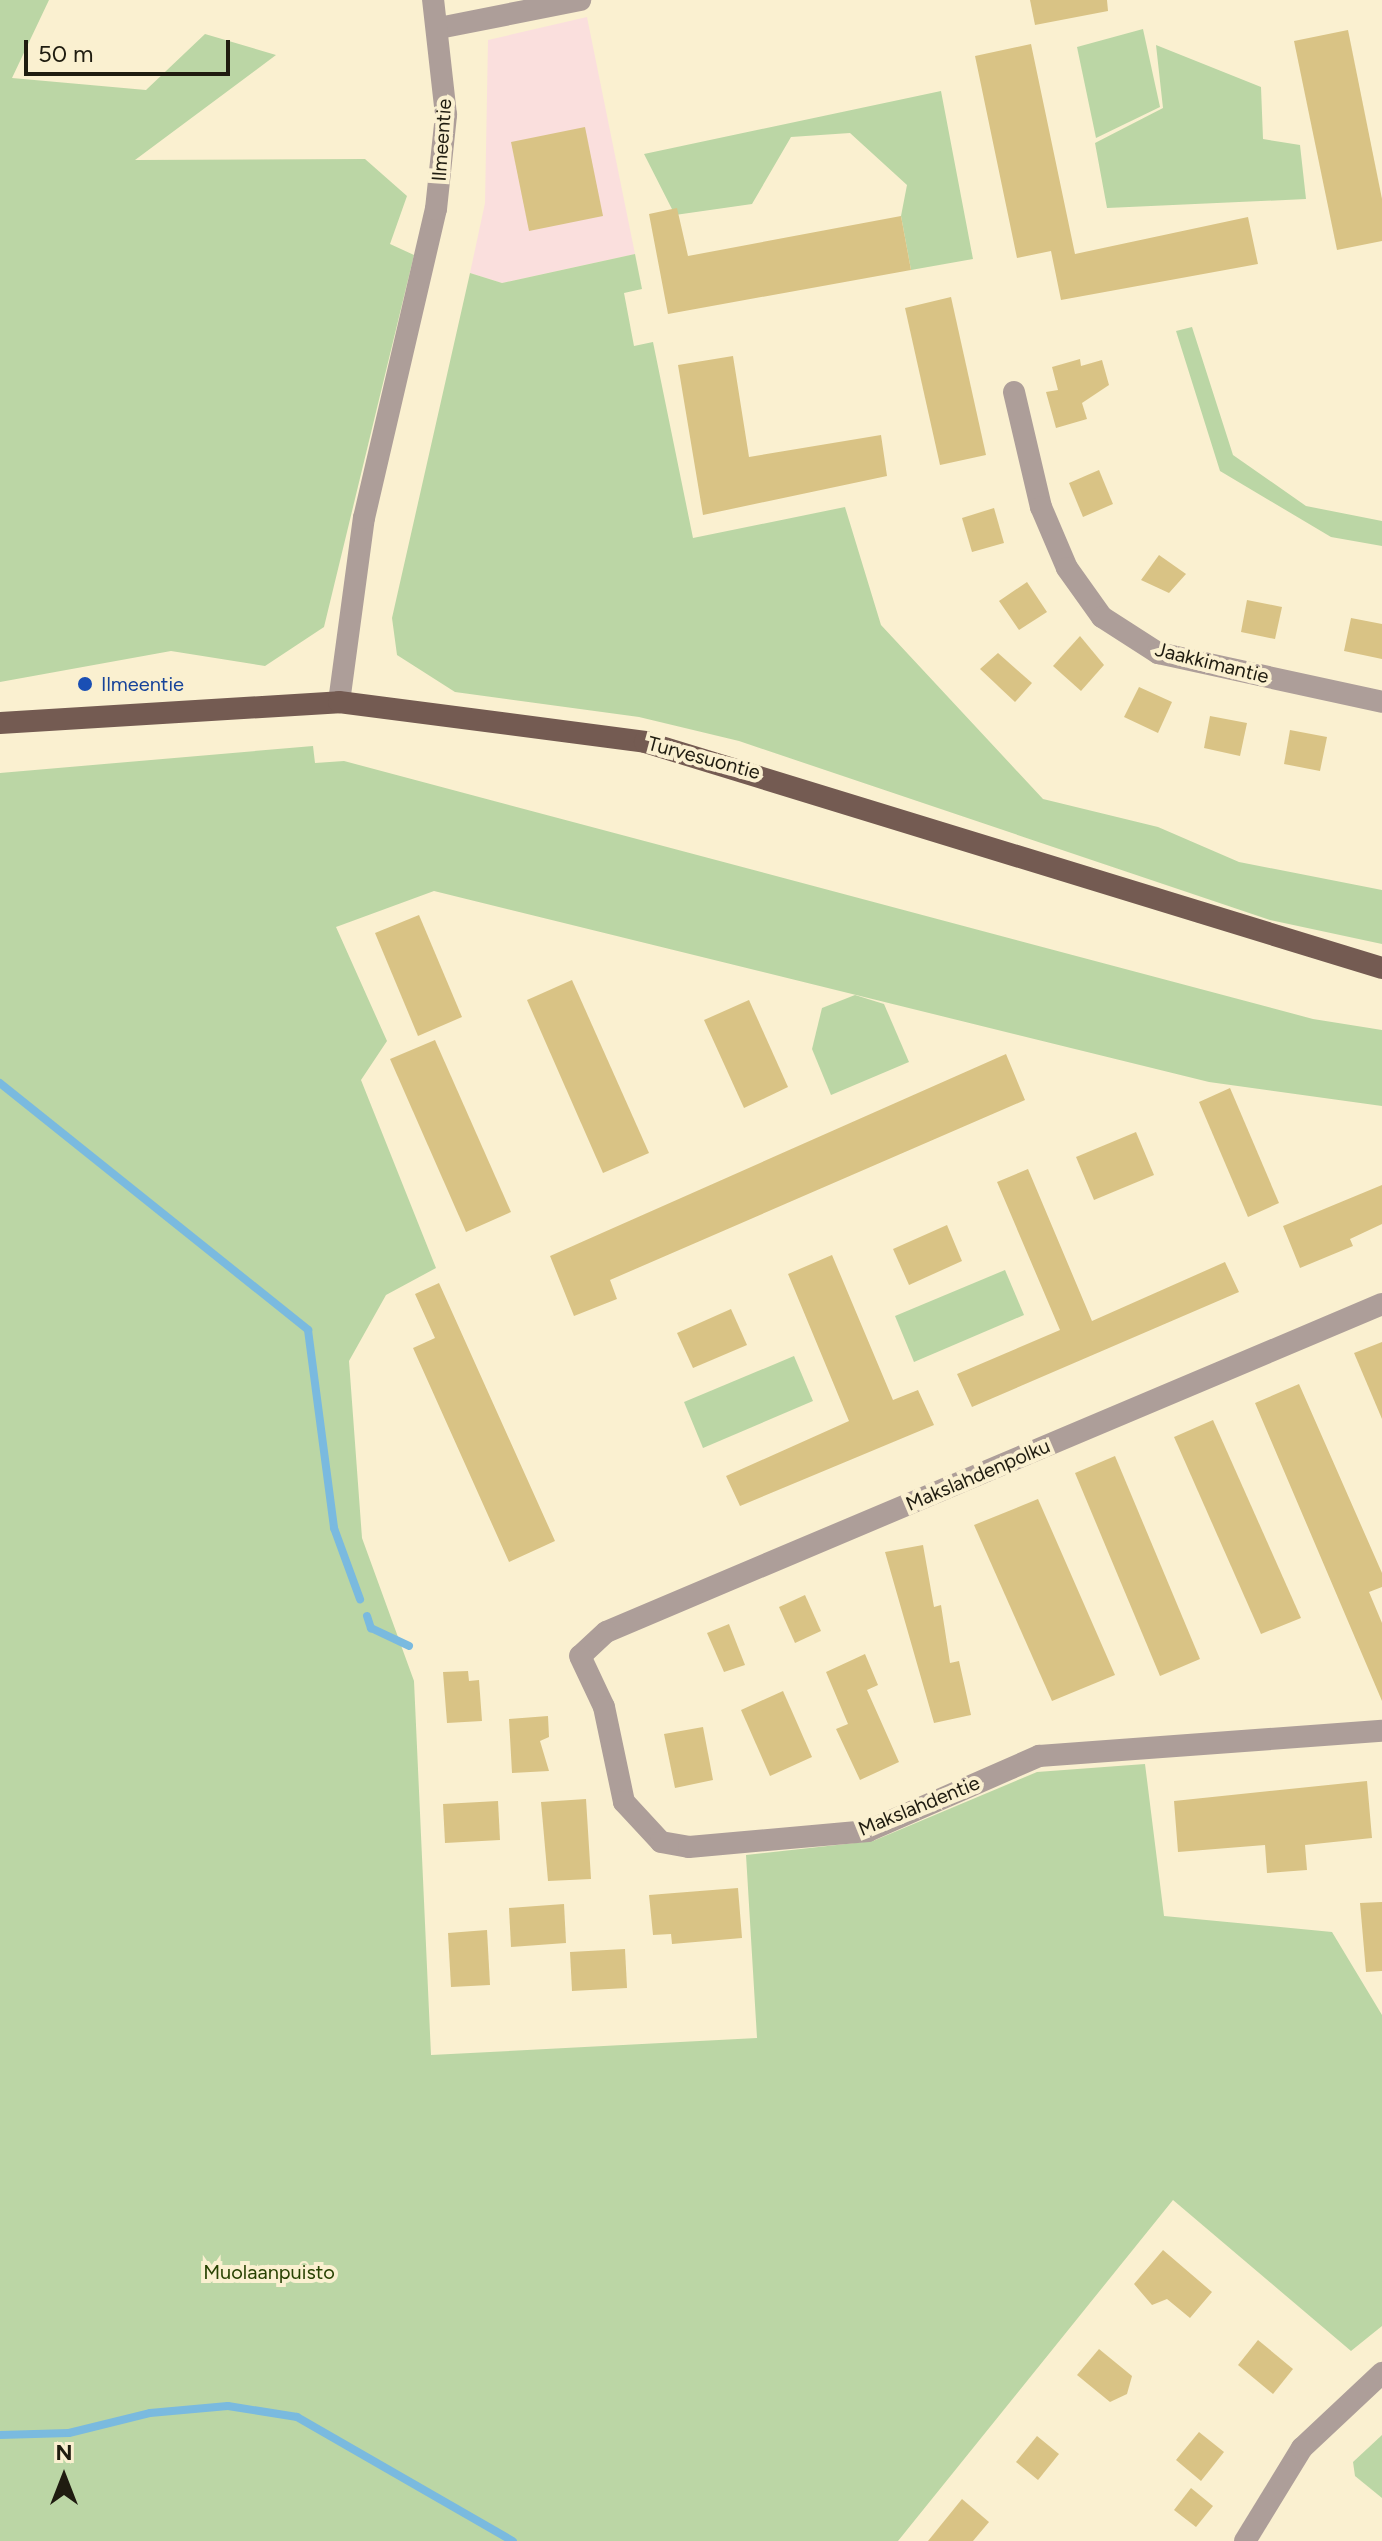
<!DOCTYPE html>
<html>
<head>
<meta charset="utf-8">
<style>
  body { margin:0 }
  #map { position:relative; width:1382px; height:2541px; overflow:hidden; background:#faf0d0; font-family:Figtree,sans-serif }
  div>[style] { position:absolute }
  .commercial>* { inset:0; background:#fadfdd }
  .green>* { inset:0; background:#bbd6a5 }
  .stream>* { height:8px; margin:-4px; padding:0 4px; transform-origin:4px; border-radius:4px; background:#7abadf }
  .building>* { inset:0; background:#d9c385 }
  .minor>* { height:22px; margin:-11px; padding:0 11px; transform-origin:11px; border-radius:11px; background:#ad9e99 }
  .tertiary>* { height:22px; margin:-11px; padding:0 11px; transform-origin:11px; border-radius:11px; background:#ad9e99 }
  .primary>* { height:22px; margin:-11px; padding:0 11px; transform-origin:11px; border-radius:11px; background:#745b52 }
  .dots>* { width:22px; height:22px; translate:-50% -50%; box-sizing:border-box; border:4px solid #faf0d0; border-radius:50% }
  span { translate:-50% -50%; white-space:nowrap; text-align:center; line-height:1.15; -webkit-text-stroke:8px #faf0d0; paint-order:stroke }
  .street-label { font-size:20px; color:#1f1c10 }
  .transit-label { font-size:20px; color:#164399 }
  .left { translate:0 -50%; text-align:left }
  .park-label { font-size:20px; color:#284203 }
  .north { position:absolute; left:24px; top:2437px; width:80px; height:80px; -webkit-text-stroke:6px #faf0d0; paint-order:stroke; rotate:0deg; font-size:22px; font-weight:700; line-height:32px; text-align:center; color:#1f1c10 }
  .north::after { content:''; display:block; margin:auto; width:28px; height:36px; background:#1f1c10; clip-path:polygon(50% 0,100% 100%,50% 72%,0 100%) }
  .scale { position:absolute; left:24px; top:40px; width:206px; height:36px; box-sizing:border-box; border:4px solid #1f1c10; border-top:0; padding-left:10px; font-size:24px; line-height:28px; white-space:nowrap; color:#1f1c10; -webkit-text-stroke:6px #faf0d0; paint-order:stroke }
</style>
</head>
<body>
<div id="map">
  <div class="commercial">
    <i style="clip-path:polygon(587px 17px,635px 254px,502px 283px,470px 273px,485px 203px,488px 40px)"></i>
  </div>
  <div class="green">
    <i style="clip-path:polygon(0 0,49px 0,12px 78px,146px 90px,205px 34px,276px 55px,135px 160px,365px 159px,407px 196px,390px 244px,414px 255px,324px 627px,265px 666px,171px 651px,0 682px)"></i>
    <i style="clip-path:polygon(1143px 29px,1160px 107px,1096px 138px,1077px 47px)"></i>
    <i style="clip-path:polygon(1156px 45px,1261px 87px,1263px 139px,1300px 145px,1306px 199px,1107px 208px,1095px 143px,1163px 108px)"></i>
    <i style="clip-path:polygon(941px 91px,973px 259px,911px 270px,901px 216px,907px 185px,850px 133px,791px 137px,752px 204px,675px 215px,644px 154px)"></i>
    <i style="clip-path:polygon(635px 254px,642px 289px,624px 293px,634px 346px,653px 342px,693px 538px,845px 507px,881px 625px,1043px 799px,1158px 827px,1239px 862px,1382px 890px,1382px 944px,1270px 920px,739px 741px,639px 717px,455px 692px,397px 655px,392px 618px,470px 273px,502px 283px)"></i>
    <i style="clip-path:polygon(1192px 327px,1233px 455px,1306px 506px,1382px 521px,1382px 546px,1331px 537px,1220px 471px,1176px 331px)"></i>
    <i style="clip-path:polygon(313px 746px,315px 763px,344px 761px,1313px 1019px,1382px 1030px,1382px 1106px,1209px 1082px,434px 891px,336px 927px,387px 1041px,361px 1080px,436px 1268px,386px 1295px,349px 1361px,362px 1538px,414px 1681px,431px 2055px,757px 2038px,746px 1855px,873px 1841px,1037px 1772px,1145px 1764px,1164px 1916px,1332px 1932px,1382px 2015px,1382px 2326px,1351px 2351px,1173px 2200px,898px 2541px,0 2541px,0 773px)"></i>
    <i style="clip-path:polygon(855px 995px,884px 1004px,909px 1062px,831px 1095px,812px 1049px,822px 1008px)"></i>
    <i style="clip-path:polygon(1005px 1270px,1024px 1315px,914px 1362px,895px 1316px)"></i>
    <i style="clip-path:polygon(794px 1356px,813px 1401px,703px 1448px,684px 1402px)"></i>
    <i style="clip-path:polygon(1382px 2435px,1382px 2498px,1355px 2476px,1353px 2462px)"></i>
  </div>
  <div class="stream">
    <i style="left:0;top:1083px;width:395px;rotate:38.7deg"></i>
    <i style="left:308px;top:1330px;width:200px;rotate:82.5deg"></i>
    <i style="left:334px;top:1528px;width:76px;rotate:69.9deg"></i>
    <i style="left:367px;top:1616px;width:13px;rotate:72deg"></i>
    <i style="left:371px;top:1628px;width:42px;rotate:25.3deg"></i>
    <i style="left:0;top:2435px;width:69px;rotate:-1.7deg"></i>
    <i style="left:69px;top:2433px;width:83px;rotate:-13.9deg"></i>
    <i style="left:150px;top:2413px;width:78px;rotate:-5.1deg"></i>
    <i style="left:228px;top:2406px;width:70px;rotate:9.1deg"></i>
    <i style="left:297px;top:2417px;width:249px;rotate:29.9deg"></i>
  </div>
  <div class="building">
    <i style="clip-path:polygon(1030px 0,1107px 0,1108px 11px,1035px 25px)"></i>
    <i style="clip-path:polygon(1348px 30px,1382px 199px,1382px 241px,1337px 250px,1294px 41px)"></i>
    <i style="clip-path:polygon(1031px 44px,1075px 254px,1248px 217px,1258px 264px,1061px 300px,1051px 251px,1017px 258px,975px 56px)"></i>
    <i style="clip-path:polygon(585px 127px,603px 216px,529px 231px,511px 142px)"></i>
    <i style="clip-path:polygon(677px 208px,688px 256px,901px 216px,911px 270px,668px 314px,649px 214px)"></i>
    <i style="clip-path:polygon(951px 297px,986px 455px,940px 465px,905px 308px)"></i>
    <i style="clip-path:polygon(733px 356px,749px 457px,881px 435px,887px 476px,703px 515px,678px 365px)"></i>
    <i style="clip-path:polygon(1080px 359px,1081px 366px,1102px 360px,1109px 385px,1082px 403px,1087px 419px,1056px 428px,1046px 392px,1058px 390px,1052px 367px)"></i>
    <i style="clip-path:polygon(1099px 470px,1113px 504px,1083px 517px,1069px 483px)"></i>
    <i style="clip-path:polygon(994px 508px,1004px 543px,972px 552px,962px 518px)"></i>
    <i style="clip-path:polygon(1159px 555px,1186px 574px,1169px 593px,1141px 580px)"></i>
    <i style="clip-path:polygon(1027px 582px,1047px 612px,1019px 630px,999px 601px)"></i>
    <i style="clip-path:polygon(1247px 600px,1282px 607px,1275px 639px,1241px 632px)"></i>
    <i style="clip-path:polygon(1351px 618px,1382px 624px,1382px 659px,1344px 651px)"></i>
    <i style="clip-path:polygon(1080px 636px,1104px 665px,1081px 691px,1053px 666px)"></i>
    <i style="clip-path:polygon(998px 653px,1032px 683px,1015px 702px,980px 669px)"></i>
    <i style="clip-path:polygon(1139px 687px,1172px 702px,1158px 733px,1124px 717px)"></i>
    <i style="clip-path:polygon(1210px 716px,1247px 723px,1240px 756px,1204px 748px)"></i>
    <i style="clip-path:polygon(1290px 730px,1327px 737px,1320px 771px,1284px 764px)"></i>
    <i style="clip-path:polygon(419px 915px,462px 1017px,418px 1036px,375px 933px)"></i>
    <i style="clip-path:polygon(572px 980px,649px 1153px,603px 1173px,527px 1000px)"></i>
    <i style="clip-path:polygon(749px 1000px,788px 1087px,744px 1108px,704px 1020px)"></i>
    <i style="clip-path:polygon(435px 1040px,511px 1212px,466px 1232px,390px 1059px)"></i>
    <i style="clip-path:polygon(1006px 1054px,1025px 1100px,610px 1280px,617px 1299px,574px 1316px,550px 1256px)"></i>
    <i style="clip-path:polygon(1230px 1088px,1279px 1203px,1248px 1217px,1199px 1102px)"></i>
    <i style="clip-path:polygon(1136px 1132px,1154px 1175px,1094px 1200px,1076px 1157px)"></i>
    <i style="clip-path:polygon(1028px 1169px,1092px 1321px,1225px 1262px,1239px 1292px,972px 1407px,957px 1374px,1060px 1330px,997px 1182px)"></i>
    <i style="clip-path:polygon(1382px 1185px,1382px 1224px,1350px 1239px,1353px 1246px,1300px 1268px,1283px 1226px)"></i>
    <i style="clip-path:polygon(947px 1225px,962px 1261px,909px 1285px,893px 1249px)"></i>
    <i style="clip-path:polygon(832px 1255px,893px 1400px,918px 1390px,934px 1425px,740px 1506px,726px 1476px,849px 1421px,788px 1274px)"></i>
    <i style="clip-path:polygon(439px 1283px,555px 1541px,509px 1562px,413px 1348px,435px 1338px,415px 1294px)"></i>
    <i style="clip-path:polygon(731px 1309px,747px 1345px,693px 1368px,677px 1333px)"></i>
    <i style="clip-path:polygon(1382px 1342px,1382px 1419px,1354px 1353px)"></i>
    <i style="clip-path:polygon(1299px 1384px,1382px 1573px,1382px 1587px,1369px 1592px,1382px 1623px,1382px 1701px,1255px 1403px)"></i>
    <i style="clip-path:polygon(1213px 1420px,1301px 1618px,1261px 1634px,1174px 1437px)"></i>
    <i style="clip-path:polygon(1115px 1456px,1200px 1659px,1160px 1676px,1075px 1473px)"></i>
    <i style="clip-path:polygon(1038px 1499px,1115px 1675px,1052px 1701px,974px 1525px)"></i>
    <i style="clip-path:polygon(923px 1545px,934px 1607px,941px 1605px,950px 1663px,959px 1661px,971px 1715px,934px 1723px,885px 1552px)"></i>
    <i style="clip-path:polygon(805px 1595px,821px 1631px,795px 1643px,779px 1607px)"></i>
    <i style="clip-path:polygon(729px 1624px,745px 1665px,724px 1672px,707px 1633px)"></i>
    <i style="clip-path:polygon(865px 1654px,878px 1685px,867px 1690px,899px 1762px,860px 1780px,836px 1729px,848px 1724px,826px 1672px)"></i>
    <i style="clip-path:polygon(468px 1671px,469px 1681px,479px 1680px,482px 1721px,447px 1723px,443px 1672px)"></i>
    <i style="clip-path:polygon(783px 1691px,812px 1757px,770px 1776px,741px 1710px)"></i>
    <i style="clip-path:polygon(548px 1716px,549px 1737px,540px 1741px,549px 1771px,512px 1773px,509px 1719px)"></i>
    <i style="clip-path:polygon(703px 1727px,713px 1780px,675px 1788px,664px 1734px)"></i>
    <i style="clip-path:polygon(1367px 1781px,1372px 1838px,1305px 1845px,1307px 1870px,1267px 1873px,1265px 1845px,1178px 1852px,1174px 1801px)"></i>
    <i style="clip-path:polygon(586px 1799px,591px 1879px,548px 1881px,541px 1802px)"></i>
    <i style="clip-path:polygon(498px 1801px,500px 1840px,445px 1843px,443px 1804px)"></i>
    <i style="clip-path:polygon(738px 1888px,742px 1938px,672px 1944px,671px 1934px,653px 1935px,649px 1895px)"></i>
    <i style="clip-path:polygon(1382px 1902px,1382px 1971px,1366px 1972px,1360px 1903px)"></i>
    <i style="clip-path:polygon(564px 1904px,566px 1943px,511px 1947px,509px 1908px)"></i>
    <i style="clip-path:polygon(487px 1930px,490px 1985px,451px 1987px,448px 1933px)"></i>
    <i style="clip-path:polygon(625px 1949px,627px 1988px,572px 1991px,570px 1952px)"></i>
    <i style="clip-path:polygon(1163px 2250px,1212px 2292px,1190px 2318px,1167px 2299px,1152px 2305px,1134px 2284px)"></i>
    <i style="clip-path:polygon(1258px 2340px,1293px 2369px,1273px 2394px,1238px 2365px)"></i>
    <i style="clip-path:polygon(1099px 2349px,1132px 2376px,1127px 2394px,1110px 2402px,1077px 2375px)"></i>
    <i style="clip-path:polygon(1199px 2432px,1224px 2452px,1201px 2481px,1176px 2460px)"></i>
    <i style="clip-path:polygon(1037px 2436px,1059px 2454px,1038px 2480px,1016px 2462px)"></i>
    <i style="clip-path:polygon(1191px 2488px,1213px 2506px,1196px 2527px,1174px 2510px)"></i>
    <i style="clip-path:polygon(962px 2499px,989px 2522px,973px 2541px,928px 2541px)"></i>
  </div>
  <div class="minor">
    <i style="left:439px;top:28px;width:144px;rotate:-11.2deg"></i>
    <i style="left:1014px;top:392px;width:118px;rotate:76.8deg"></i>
    <i style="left:1041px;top:507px;width:66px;rotate:66.9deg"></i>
    <i style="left:1067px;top:568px;width:60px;rotate:54.5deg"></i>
    <i style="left:1102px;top:617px;width:67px;rotate:32.7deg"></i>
    <i style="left:1158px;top:653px;width:229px;rotate:12.3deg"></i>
    <i style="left:339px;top:702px;width:186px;rotate:-82.3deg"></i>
    <i style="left:364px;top:518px;width:317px;rotate:-76.9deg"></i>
    <i style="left:436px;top:209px;width:95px;rotate:-83.9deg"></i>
    <i style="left:446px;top:115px;width:116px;rotate:-96.4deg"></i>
    <i style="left:1382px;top:1304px;width:842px;rotate:157.09deg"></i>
    <i style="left:606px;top:1632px;width:35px;rotate:137deg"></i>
    <i style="left:580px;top:1656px;width:56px;rotate:64.8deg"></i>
    <i style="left:604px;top:1707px;width:97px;rotate:78.1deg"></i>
    <i style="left:624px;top:1802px;width:54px;rotate:47.2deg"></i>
    <i style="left:661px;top:1842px;width:28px;rotate:10deg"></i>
    <i style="left:689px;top:1847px;width:180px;rotate:-5.1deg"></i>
    <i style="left:868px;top:1831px;width:187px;rotate:-23.7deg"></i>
    <i style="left:1039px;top:1756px;width:344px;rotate:-4.2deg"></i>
  </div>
  <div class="tertiary">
    <i style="left:1245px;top:2541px;width:109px;rotate:-58.5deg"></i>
    <i style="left:1302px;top:2448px;width:110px;rotate:-43.2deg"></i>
  </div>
  <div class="primary">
    <i style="left:0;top:723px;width:340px;rotate:-3.5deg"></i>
    <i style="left:339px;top:702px;width:309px;rotate:7.4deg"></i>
    <i style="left:645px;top:742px;width:771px;rotate:17.05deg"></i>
  </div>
  <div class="dots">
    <i style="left:85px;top:684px;background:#1a4fb4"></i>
  </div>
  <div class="street-label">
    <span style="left:442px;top:140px;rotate:-86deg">Ilmeentie</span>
    <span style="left:1212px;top:663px;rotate:14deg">Jaakkimantie</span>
    <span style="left:704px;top:758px;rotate:15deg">Turvesuontie</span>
    <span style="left:978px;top:1475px;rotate:-23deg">Makslahdenpolku</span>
    <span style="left:919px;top:1806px;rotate:-22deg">Makslahdentie</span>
  </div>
  <div class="transit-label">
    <span class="left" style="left:101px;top:684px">Ilmeentie</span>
  </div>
  <div class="park-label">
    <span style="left:269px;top:2272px">Muolaanpuisto</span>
  </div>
  <div class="north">N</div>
  <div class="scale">50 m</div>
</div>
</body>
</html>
